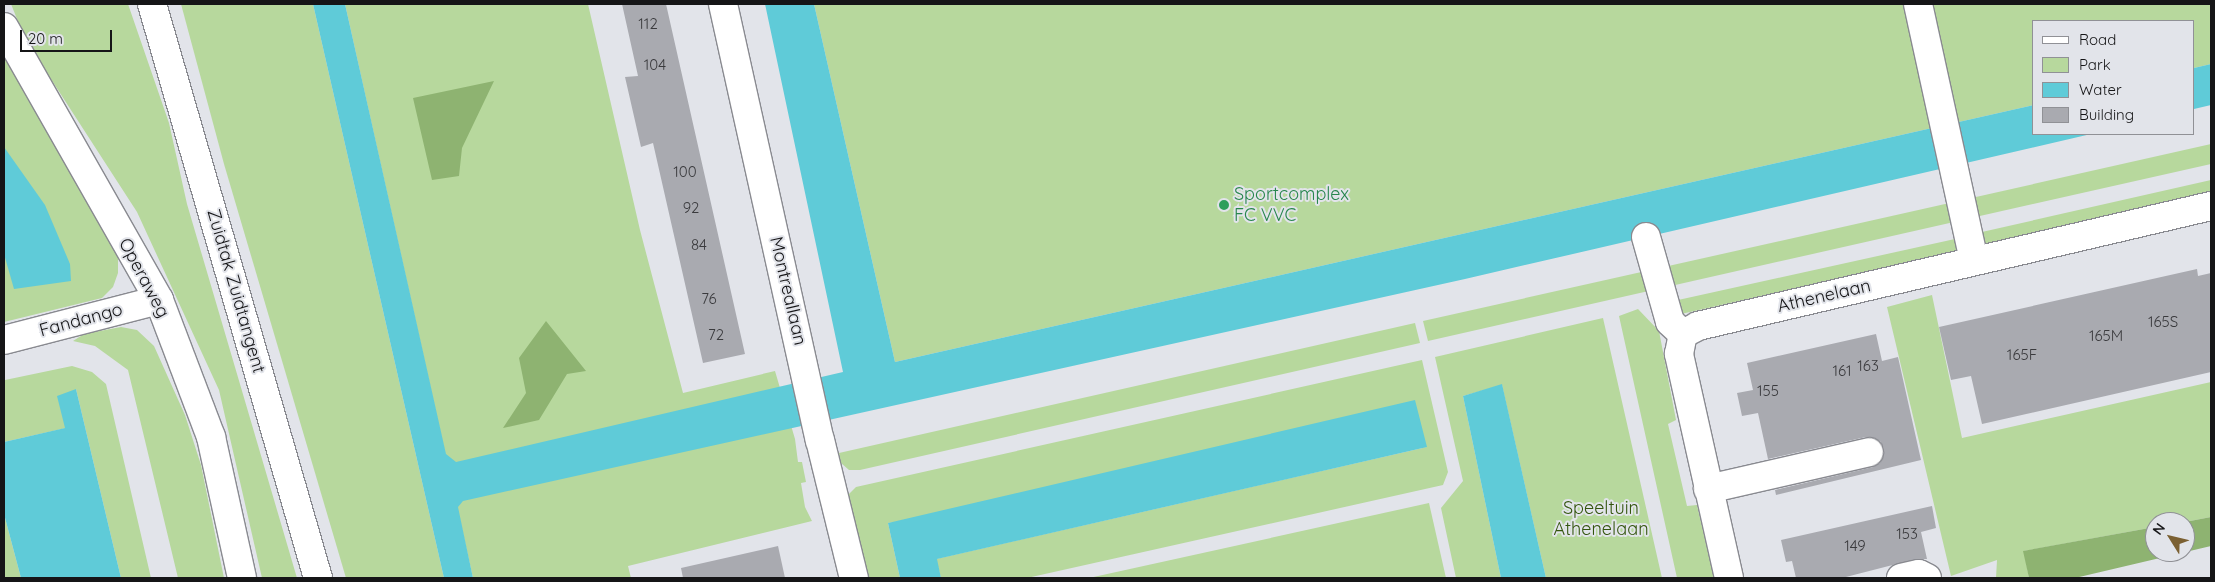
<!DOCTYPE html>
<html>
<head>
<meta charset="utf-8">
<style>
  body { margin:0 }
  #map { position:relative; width:2215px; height:582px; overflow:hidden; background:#e2e4ea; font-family:Quicksand,sans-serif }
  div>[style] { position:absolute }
  .green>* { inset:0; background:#b7d89d }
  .forest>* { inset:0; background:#8eb371 }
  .water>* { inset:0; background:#5fcbd8 }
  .building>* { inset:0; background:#a9aab0 }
  .roads { filter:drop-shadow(1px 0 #898a90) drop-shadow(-1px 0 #898a90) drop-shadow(0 1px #898a90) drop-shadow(0 -1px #898a90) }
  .minor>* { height:28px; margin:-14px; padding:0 14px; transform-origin:14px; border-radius:14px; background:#fff }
  .major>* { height:28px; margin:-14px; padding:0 14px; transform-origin:14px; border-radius:14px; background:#fff }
  .dots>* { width:14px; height:14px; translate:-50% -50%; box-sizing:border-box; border:2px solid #e2e4ea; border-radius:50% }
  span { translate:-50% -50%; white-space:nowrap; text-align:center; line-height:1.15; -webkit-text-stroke:4px #e2e4ea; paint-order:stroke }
  .number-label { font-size:15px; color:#3a3a3d }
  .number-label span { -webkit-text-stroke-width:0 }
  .leisure-label { font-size:18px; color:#27864d }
  .left { translate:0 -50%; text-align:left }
  .street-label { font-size:18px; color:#151517 }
  .park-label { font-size:18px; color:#33550d }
  .frame { position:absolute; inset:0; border:5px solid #151517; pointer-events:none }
  .legend { position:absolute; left:2032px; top:20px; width:162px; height:115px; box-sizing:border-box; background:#e2e4ea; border:1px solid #909196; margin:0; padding:6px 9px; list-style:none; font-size:15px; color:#151517 }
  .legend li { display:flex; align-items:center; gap:10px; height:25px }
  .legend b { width:25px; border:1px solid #909196 }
  .north { position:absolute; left:2145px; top:512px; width:50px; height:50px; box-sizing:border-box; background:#e2e4ea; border:1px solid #909196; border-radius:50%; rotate:306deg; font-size:14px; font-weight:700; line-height:20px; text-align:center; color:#151517 }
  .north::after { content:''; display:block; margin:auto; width:18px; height:22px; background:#7b6032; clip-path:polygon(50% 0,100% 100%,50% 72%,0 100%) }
  .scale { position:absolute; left:20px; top:30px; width:92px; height:22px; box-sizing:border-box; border:2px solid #151517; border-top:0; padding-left:6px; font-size:15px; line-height:18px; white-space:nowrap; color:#151517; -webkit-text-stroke:4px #e2e4ea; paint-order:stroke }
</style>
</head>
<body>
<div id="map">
  <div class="green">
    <i style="clip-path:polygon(11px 4px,128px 4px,169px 123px,187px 204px,297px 578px,262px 578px,219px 390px,137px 212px,25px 39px)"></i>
    <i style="clip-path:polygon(181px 4px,313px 4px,444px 578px,346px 578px,224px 164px)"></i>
    <i style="clip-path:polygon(345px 4px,588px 4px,640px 230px,683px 393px,775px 371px,795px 439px,798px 462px,802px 462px,806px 482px,801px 483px,805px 507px,812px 521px,628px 566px,631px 578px,473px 578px)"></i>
    <i style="clip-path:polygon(814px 4px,2211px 4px,2211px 64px,2194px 68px,2194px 21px,2034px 21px,2034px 105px,895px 362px)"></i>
    <i style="clip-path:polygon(4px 48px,118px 255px,118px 273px,113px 287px,102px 298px,4px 322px)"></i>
    <i style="clip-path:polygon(2211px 144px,2211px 164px,1971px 218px,1967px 199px)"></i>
    <i style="clip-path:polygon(2211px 180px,2211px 195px,1977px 247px,1973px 234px)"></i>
    <i style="clip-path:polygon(1954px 202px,1954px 222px,1428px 341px,1423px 321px)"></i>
    <i style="clip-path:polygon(1964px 237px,1967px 250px,1681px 314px,1669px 302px)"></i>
    <i style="clip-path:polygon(1932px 295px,1962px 438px,2211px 382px,2211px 517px,2185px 522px,2155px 522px,2155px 527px,2024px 551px,2029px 578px,1996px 578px,1997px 560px,1951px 576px,1887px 307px)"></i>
    <i style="clip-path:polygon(1638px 309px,1659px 331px,1676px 420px,1668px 424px,1687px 506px,1697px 505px,1714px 578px,1677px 578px,1619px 316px)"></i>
    <i style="clip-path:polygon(1603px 318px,1662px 578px,1546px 578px,1502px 385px,1463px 396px,1501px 578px,1456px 578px,1441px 508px,1463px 481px,1435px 357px)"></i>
    <i style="clip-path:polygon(1415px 323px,1420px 343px,860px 470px,849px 470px,841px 463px,839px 453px)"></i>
    <i style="clip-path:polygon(121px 327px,137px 330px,154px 346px,185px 415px,201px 465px,224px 578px,178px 578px,128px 370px,95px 346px,73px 341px,84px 334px)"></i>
    <i style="clip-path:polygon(1422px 360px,1448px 472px,1443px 485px,1027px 578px,941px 578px,936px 559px,1427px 447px,888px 523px,900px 578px,865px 578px,848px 495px,856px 487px)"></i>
    <i style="clip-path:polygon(72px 366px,92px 372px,106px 384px,151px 578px,121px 578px,76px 389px,66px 428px,4px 442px,5px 380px)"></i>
    <i style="clip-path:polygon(1429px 503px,1446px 578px,1089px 578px)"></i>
    <i style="clip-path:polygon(4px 514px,21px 578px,4px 578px)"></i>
  </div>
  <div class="forest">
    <i style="clip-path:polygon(494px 81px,462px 148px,459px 176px,432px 180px,413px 98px)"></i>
    <i style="clip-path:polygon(546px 321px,586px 371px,567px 374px,539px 420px,503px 428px,526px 393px,519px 358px)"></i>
    <i style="clip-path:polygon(2211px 517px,2211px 546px,2075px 578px,2029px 578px,2023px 551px,2155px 527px,2155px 552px,2185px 552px,2185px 522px)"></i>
  </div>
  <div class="water">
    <i style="clip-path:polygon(313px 4px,345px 4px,446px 454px,456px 462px,843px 372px,765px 4px,814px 4px,895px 362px,2034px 105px,2034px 134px,2091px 134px,1465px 279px,463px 501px,458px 507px,473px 578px,444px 578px)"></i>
    <i style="clip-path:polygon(2211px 64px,2211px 105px,2194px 109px,2194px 68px)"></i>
    <i style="clip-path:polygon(4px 147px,45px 205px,70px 264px,71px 281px,14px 289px,4px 254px)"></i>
    <i style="clip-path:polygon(1502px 384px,1546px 578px,1501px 578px,1463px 396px)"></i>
    <i style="clip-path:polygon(76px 389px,121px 578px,21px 578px,4px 514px,4px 442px,65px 428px,57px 396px)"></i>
    <i style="clip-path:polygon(1415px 400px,1427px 447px,937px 559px,941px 578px,900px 578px,888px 523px)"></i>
  </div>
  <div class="building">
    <i style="clip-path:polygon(622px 4px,666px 4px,745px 354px,703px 363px,653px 143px,641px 147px,625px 77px,638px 76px)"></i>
    <i style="clip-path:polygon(2197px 269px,2198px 276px,2211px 273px,2211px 372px,1982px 424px,1971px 376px,1951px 380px,1939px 327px)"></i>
    <i style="clip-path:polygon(1876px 334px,1882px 361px,1898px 357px,1921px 460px,1776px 495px,1775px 490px,1873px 467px,1880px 463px,1884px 449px,1880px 441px,1866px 437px,1768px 459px,1758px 413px,1742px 416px,1737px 393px,1753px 390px,1747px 363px)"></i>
    <i style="clip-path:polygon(1932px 506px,1936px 528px,1921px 532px,1927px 559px,1916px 559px,1842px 578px,1796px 578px,1792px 561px,1786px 562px,1781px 540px)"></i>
    <i style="clip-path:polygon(778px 546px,785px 578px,683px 578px,681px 568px)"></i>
  </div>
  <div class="roads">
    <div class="minor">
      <i style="left:152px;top:4px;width:598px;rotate:73.87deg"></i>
      <i style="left:723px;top:4px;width:447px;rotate:77.5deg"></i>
      <i style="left:820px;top:440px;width:142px;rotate:76.2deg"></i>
      <i style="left:1918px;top:4px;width:263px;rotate:77.7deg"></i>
      <i style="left:1646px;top:237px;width:88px;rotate:74.2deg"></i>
      <i style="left:1670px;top:322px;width:18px;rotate:43deg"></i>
      <i style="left:4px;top:340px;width:160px;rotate:-14.5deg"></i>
      <i style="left:1708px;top:489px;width:165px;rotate:-12.9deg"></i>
      <i style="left:1729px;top:578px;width:230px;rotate:-102.6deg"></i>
      <i style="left:1679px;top:354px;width:20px;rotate:-79deg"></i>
      <i style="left:1683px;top:334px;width:17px;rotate:-28deg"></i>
      <i style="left:1698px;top:326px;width:527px;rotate:-13.17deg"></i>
      <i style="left:1901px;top:578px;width:18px;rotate:-13deg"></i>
      <i style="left:1919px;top:574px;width:9px;rotate:27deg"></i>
    </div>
    <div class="major">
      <i style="left:4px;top:27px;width:314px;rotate:60.4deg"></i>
      <i style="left:159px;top:300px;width:147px;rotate:69.2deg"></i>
      <i style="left:211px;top:437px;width:144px;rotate:77.6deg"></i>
    </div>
  </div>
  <div class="dots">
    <i style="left:1224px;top:205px;background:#2e9e5b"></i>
  </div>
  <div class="number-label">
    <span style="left:648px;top:24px">112</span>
    <span style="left:655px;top:65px">104</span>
    <span style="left:685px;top:172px">100</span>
    <span style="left:691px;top:208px">92</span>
    <span style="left:699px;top:245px">84</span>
    <span style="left:709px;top:299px">76</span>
    <span style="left:2163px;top:322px">165S</span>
    <span style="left:716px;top:335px">72</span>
    <span style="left:2106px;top:336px">165M</span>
    <span style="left:2022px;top:355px">165F</span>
    <span style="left:1868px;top:366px">163</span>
    <span style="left:1842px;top:371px">161</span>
    <span style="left:1768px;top:391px">155</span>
    <span style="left:1907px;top:534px">153</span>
    <span style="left:1855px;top:546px">149</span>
  </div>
  <div class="leisure-label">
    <span class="left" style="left:1234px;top:205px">Sportcomplex<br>FC VVC</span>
  </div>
  <div class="street-label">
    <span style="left:144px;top:278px;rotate:62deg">Operaweg</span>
    <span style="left:236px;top:291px;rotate:74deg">Zuidtak Zuidtangent</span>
    <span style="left:788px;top:291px;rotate:77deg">Montreallaan</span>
    <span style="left:1824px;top:296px;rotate:-13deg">Athenelaan</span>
    <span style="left:81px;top:320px;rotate:-15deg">Fandango</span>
  </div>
  <div class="park-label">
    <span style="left:1601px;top:519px">Speeltuin<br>Athenelaan</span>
  </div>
  <div class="frame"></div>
  <ul class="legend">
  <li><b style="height:6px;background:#fff"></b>Road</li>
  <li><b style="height:14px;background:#b7d89d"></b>Park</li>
  <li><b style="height:14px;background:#5fcbd8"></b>Water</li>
  <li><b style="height:14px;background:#a9aab0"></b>Building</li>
  </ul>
  <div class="north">N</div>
  <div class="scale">20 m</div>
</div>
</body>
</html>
